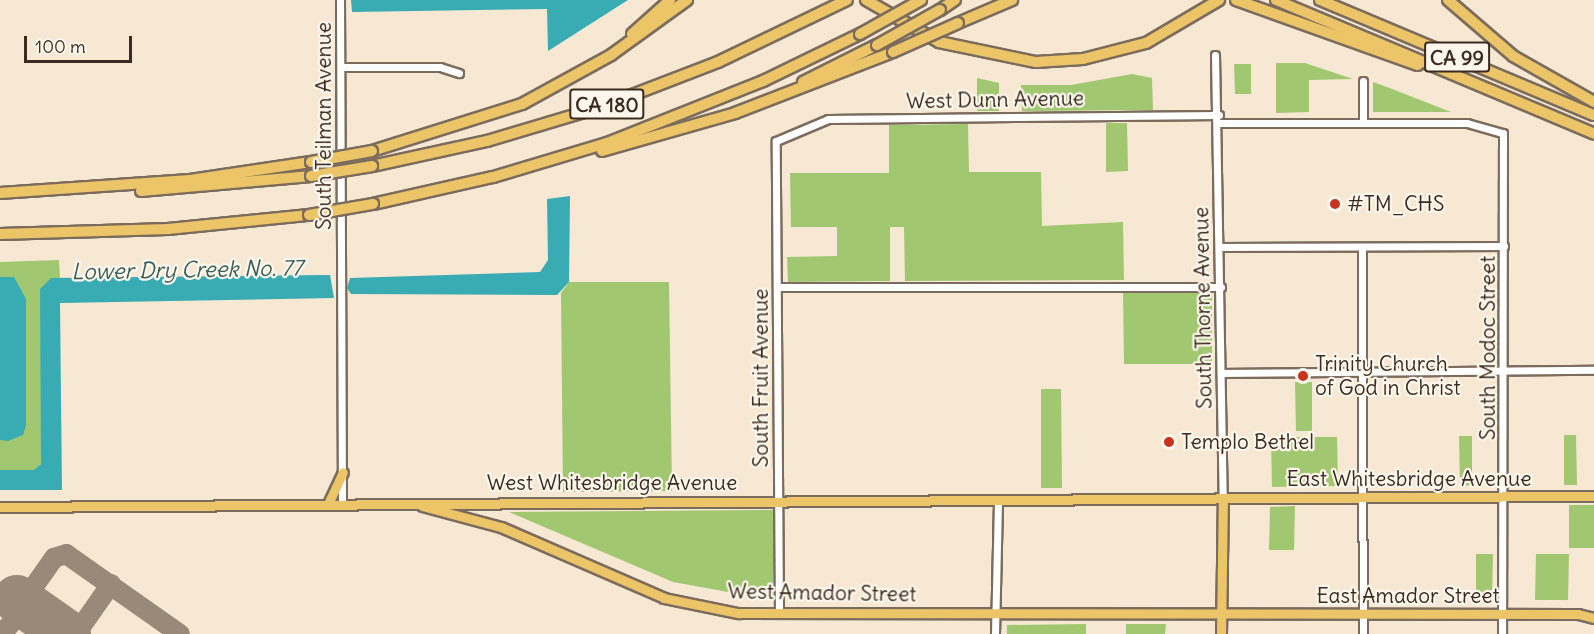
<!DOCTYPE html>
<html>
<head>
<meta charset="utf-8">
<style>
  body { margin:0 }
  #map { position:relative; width:1594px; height:634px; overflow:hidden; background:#f6e8d2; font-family:Delius,sans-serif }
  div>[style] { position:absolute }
  .green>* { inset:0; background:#a1c771 }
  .water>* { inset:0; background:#39abb3 }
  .taxiway>* { height:20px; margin:-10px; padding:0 10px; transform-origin:10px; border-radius:10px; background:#988978 }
  .runway>* { height:48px; margin:-24px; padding:0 24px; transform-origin:24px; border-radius:24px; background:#988978 }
  .roads { filter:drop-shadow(2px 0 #7c6c5d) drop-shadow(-2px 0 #7c6c5d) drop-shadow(0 2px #7c6c5d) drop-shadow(0 -2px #7c6c5d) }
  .minor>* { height:7px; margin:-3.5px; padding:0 3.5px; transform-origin:3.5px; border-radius:3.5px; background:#fff }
  .major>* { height:9px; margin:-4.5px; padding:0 4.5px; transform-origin:4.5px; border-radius:4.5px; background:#edc569 }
  .highway>* { height:10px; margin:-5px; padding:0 5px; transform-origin:5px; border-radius:5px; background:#edc569 }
  .bridges { filter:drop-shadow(2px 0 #7c6c5d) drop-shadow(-2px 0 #7c6c5d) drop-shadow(0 2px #7c6c5d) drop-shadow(0 -2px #7c6c5d) }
  .highway-bridge>* { height:10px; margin:-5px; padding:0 5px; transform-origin:5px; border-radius:5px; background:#edc569 }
  .dots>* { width:16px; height:16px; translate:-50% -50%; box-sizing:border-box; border:3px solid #fbf7ec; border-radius:50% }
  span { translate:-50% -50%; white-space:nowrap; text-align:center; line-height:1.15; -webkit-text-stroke:4.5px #fbf7ec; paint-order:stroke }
  .shield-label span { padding:2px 4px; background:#fbf7ec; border:2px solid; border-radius:4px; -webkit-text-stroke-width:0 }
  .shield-label { font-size:20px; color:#3b2a1e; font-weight:700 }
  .street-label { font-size:21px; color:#3b2a1e }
  .poi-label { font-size:21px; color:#3b2a1e }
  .left { translate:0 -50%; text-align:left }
  .water-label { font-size:22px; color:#3a5e5a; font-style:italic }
  .scale { position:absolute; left:24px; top:36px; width:108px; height:27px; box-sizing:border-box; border:3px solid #3b2a1e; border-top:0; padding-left:8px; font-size:18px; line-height:21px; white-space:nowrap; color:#3b2a1e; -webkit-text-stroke:4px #fbf7ec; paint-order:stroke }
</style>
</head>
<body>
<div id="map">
  <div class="green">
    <i style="clip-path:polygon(1276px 63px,1305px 63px,1353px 79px,1309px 80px,1309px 112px,1276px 113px)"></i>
    <i style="clip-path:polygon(1234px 64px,1251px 64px,1251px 94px,1235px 94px)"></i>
    <i style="clip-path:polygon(1132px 74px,1152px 78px,1153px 110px,1022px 111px,1021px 85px,1071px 85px)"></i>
    <i style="clip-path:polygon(977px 78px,999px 83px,999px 111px,977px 111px)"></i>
    <i style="clip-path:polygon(1373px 82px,1387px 87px,1451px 112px,1373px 112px)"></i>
    <i style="clip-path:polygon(1106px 123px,1127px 123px,1128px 171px,1106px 172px)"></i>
    <i style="clip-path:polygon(968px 124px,969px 172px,1041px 172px,1042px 226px,1123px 222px,1124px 280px,905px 281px,904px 227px,890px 227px,890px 281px,788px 282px,787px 257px,837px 256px,837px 227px,791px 227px,790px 173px,889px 173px,889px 125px)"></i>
    <i style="clip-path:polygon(59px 260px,60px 278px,51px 278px,41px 464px,35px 470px,0 470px,0 262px)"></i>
    <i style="clip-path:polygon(569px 282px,669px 282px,672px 491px,563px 492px,561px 293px)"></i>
    <i style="clip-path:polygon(1123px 290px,1212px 290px,1212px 364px,1124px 364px)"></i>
    <i style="clip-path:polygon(1295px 382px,1312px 382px,1312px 431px,1296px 431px)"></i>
    <i style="clip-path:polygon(1041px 389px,1061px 389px,1062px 488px,1041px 488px)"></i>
    <i style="clip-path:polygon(1564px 435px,1576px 435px,1577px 485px,1564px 485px)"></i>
    <i style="clip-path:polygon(1459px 436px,1472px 436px,1472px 485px,1460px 486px)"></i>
    <i style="clip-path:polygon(1271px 437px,1337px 437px,1338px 486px,1272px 487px)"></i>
    <i style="clip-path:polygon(1569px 505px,1594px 505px,1594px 548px,1569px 548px)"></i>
    <i style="clip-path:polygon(1295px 506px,1294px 550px,1269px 550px,1270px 507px)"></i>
    <i style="clip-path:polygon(774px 510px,773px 600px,673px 582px,509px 512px)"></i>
    <i style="clip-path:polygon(1476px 554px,1493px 554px,1492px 600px,1476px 600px)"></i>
    <i style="clip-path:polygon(1536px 554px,1569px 554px,1568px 600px,1535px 600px)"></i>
    <i style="clip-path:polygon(1086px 624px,1086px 634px,1007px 634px,1007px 625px)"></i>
    <i style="clip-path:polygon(1126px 624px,1166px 624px,1165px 634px,1126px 634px)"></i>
  </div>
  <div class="water">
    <i style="clip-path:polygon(351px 0,628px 0,548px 51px,547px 9px,352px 12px)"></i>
    <i style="clip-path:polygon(570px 196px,569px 282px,557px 295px,351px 294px,347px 288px,350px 278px,540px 272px,548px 260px,547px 199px)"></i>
    <i style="clip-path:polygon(330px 275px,334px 298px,60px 303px,62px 490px,0 490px,0 470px,34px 470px,41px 464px,40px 289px,51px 278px)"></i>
    <i style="clip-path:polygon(0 277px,14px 277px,26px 299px,26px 425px,23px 435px,8px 441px,0 440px)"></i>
  </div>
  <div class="taxiway">
    <i style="left:42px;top:616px;width:17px;rotate:-135deg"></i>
    <i style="left:30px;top:604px;width:12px;rotate:-90deg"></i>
    <i style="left:30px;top:592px;width:42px;rotate:-54.8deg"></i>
    <i style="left:54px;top:558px;width:13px;rotate:-18deg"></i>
    <i style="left:66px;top:554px;width:139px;rotate:35.1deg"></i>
    <i style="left:1px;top:634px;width:30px;rotate:-46deg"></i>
    <i style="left:22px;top:612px;width:20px;rotate:11deg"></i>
    <i style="left:76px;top:634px;width:61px;rotate:-55deg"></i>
  </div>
  <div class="runway">
    <i style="left:17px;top:599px;width:61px;rotate:35deg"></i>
  </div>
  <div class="roads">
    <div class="minor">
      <i style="left:340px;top:0;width:504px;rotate:89.77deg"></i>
      <i style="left:1215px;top:55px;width:443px;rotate:89deg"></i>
      <i style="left:341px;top:67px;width:99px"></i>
      <i style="left:440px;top:67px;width:20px;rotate:18deg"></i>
      <i style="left:1363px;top:81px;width:42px;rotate:90deg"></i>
      <i style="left:1219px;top:123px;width:248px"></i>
      <i style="left:1467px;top:123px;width:37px;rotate:16deg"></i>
      <i style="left:1503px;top:133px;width:501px;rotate:90.11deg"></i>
      <i style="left:1220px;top:247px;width:284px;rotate:-0.2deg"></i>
      <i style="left:1362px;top:247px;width:387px;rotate:89.9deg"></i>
      <i style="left:777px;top:287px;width:444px"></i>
      <i style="left:1222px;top:373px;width:372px;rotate:-0.5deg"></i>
      <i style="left:779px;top:614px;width:473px;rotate:-90.4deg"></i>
      <i style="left:776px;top:141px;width:56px;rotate:-22.9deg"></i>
      <i style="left:828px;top:119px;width:391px;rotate:-0.6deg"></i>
      <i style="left:995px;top:634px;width:133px;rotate:-88.7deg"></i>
    </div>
    <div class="major">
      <i style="left:328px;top:504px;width:35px;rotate:-65deg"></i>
      <i style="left:422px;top:506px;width:82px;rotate:14.9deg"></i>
      <i style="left:501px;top:527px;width:178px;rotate:23.5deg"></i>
      <i style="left:664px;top:598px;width:76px;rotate:11.5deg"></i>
      <i style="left:738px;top:613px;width:840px;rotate:0.07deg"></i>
      <i style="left:1578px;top:614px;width:16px;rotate:14deg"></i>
      <i style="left:0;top:507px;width:1594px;rotate:-0.4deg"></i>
      <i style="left:1221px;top:634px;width:136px;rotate:-89.2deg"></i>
    </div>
    <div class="highway">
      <i style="left:866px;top:0;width:84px;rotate:29.9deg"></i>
      <i style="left:939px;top:42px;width:99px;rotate:11.7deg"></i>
      <i style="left:1036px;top:62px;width:47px;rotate:-3.7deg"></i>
      <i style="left:1083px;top:59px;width:65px;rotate:-14.3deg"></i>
      <i style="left:1146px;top:43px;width:85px;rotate:-30.5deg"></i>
      <i style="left:1236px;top:0;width:193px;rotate:19.7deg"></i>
      <i style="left:1276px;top:0;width:345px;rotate:22.8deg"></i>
      <i style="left:1320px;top:0;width:297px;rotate:22.8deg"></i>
      <i style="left:1448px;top:0;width:86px;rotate:40.7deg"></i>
      <i style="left:1513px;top:56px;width:93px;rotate:29.6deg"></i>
      <i style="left:940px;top:10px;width:18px;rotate:-34deg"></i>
      <i style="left:958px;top:23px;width:59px;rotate:-23.1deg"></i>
      <i style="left:632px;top:34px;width:51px;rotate:-41.8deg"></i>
      <i style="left:803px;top:82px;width:83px;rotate:-26.6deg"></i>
      <i style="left:372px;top:151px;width:157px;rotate:-17.4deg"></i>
      <i style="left:522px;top:104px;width:102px;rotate:-28.8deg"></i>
      <i style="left:611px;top:55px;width:94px;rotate:-35.9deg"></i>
      <i style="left:602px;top:151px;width:138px;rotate:-15.9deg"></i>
      <i style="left:735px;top:113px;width:169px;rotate:-21.1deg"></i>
      <i style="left:372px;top:166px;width:118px;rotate:-12.3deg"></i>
      <i style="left:487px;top:141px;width:119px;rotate:-16.6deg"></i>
      <i style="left:601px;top:107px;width:125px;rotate:-21deg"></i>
      <i style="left:718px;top:62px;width:143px;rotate:-25.7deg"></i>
      <i style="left:141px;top:191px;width:171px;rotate:-5deg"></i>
      <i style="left:0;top:193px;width:190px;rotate:-3.9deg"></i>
      <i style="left:190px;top:180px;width:122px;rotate:-8.5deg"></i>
      <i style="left:373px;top:204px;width:123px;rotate:-12.7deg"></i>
      <i style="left:493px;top:177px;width:119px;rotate:-16.6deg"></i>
      <i style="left:607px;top:143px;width:168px;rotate:-21.7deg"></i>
      <i style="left:763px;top:81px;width:108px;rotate:-25.9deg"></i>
      <i style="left:0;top:234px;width:168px;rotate:-1.7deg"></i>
      <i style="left:168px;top:229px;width:142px;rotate:-5.7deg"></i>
    </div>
  </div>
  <div class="bridges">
    <div class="highway-bridge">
      <i style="left:860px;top:34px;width:70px;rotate:-29.1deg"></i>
      <i style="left:877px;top:45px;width:72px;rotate:-29.1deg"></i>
      <i style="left:893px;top:52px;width:71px;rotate:-24deg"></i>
      <i style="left:311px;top:162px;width:62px;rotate:-10.2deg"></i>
      <i style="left:311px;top:176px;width:62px;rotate:-9.3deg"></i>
      <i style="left:309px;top:215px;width:65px;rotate:-9.8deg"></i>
    </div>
  </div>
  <div class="dots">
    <i style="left:1335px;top:204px;background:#c8321e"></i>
    <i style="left:1303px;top:376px;background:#c8321e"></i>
    <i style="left:1169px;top:442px;background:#c8321e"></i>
  </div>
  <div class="shield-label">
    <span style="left:1457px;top:57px">CA 99</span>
    <span style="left:607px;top:104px">CA 180</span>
  </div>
  <div class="street-label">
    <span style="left:995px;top:100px;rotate:-1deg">West Dunn Avenue</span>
    <span style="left:324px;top:126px;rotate:-90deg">South Teilman Avenue</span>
    <span style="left:1203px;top:308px;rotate:-91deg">South Thorne Avenue</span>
    <span style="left:1488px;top:348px;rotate:-90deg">South Modoc Street</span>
    <span style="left:761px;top:378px;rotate:-90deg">South Fruit Avenue</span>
    <span style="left:1409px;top:479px">East Whitesbridge Avenue</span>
    <span style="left:612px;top:483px">West Whitesbridge Avenue</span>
    <span style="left:822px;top:593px;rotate:1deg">West Amador Street</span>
    <span style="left:1408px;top:596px">East Amador Street</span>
  </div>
  <div class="poi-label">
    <span class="left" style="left:1347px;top:204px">#TM_CHS</span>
    <span class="left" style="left:1315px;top:376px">Trinity Church<br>of God in Christ</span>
    <span class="left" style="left:1181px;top:442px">Templo Bethel</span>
  </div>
  <div class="water-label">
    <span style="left:187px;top:270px;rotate:-1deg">Lower Dry Creek No. 77</span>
  </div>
  <div class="scale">100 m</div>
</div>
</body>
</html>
